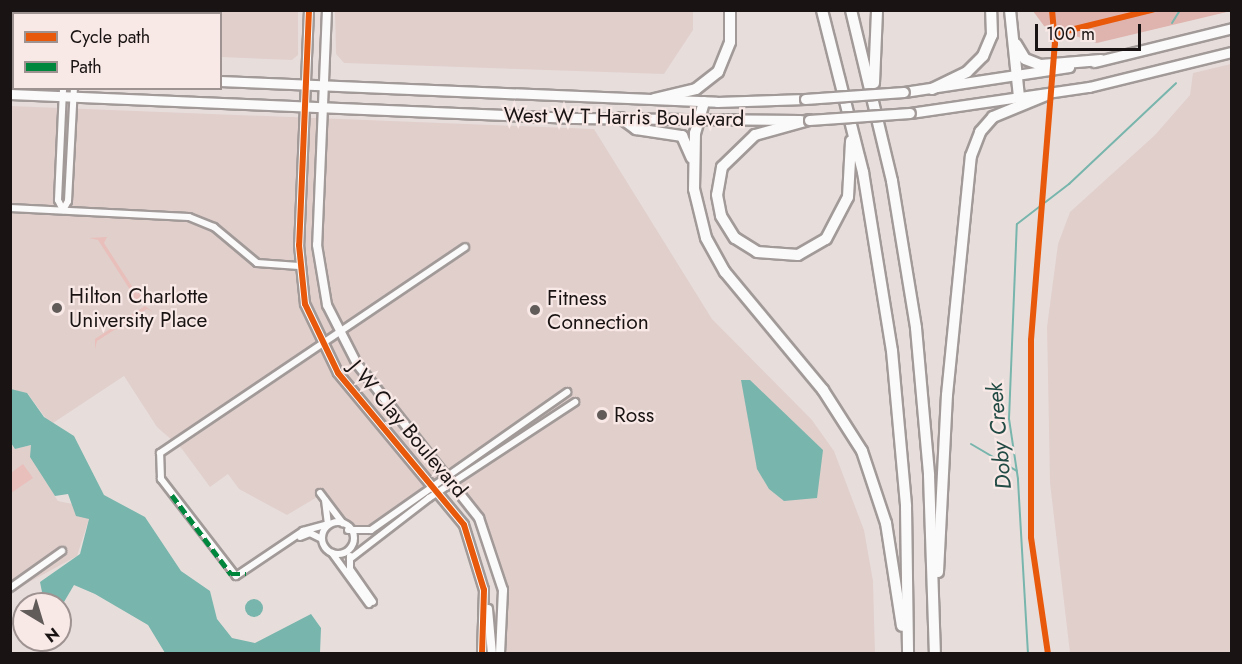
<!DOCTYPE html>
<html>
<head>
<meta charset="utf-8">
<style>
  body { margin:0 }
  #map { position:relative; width:1242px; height:664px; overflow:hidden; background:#e7dedc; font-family:Jost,sans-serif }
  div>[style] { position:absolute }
  .built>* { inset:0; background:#e1cfcc }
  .green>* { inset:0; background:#e8bfba }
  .forest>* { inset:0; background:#dfb4ae }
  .water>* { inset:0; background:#78b5ac }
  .round { border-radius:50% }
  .stream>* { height:2px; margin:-1px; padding:0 1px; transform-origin:1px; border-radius:1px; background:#78b5ac }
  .roads { filter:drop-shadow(2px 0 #a19a98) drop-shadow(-2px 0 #a19a98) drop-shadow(0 2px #a19a98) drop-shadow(0 -2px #a19a98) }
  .street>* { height:6px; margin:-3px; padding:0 3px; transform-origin:3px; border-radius:3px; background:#fbfafa }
  .street>.ring { margin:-3px; padding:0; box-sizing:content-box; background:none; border:6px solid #fbfafa; border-radius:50% }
  .secondary>* { height:8px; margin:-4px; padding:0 4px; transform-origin:4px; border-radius:4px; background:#fbfafa }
  .primary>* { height:9px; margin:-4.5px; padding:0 4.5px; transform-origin:4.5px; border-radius:4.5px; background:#fbfafa }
  .highway>* { height:10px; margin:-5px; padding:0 5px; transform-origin:5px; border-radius:5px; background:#fbfafa }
  .bridges { filter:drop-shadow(2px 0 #a19a98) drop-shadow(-2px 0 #a19a98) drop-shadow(0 2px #a19a98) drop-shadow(0 -2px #a19a98) }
  .primary-bridge>* { height:9px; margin:-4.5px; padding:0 4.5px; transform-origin:4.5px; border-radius:4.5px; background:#fbfafa }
  .quiet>* { height:4.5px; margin-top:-2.25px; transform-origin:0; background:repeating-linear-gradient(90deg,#00873e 0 9px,transparent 0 13.5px) }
  .cycleway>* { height:6px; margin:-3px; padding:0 3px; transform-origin:3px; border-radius:3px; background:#e8590c }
  .dots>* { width:16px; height:16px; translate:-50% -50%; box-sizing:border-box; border:3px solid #f8e8e6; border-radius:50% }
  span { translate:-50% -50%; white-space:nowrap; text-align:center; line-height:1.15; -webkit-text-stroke:4.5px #f8e8e6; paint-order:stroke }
  .street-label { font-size:21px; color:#191413 }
  .poi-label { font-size:21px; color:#191413 }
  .left { translate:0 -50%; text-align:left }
  .water-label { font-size:22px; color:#224b45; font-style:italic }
  .frame { position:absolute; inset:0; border:12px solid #191413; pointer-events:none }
  .legend { position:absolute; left:12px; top:12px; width:210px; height:78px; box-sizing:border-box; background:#f8e8e6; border:2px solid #9f9392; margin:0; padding:8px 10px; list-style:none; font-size:18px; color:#191413 }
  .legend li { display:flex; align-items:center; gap:12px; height:30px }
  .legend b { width:30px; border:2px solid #9f9392 }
  .north { position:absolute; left:12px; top:592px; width:60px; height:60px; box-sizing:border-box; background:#f8e8e6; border:2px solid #9f9392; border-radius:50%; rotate:142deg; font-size:16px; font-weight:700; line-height:24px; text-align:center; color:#191413 }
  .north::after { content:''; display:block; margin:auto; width:21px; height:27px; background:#615b59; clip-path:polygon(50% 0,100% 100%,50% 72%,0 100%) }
  .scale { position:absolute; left:1035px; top:24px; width:106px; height:27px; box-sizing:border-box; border:3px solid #191413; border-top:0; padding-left:8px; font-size:18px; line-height:21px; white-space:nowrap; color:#191413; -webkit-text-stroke:4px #f8e8e6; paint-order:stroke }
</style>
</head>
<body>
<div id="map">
  <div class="built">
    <i style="clip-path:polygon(11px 10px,51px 11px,52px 13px,14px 14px,11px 47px)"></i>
    <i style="clip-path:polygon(70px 11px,298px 11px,298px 55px,292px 60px,221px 57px,220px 14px)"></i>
    <i style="clip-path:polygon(335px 11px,693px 11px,693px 30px,664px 74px,344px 63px,336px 54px)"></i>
    <i style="clip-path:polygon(1231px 64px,1231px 653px,1070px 653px,1050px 483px,1047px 327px,1058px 244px,1070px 212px,1155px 135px,1190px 95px,1193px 73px)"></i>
    <i style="clip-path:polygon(11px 106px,594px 129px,712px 319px,812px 420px,834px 451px,864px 530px,873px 581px,875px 653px,504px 653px,507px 602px,498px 554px,481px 515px,448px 469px,371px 527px,349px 527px,324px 493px,287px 515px,239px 489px,228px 474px,210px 487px,182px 449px,157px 427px,124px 376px,53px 423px,47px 420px,28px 394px,11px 389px)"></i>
    <i style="clip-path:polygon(10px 443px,15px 449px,31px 445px,31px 458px,58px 501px,73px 504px,89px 519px,77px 556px,11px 592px)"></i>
  </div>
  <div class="green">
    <i style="clip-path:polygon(107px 237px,104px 243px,137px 294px,141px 291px,140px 300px,129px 301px,134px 296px,98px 240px,89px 238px)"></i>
    <i style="clip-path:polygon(145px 306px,153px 312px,147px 309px,97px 341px,95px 349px,95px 339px)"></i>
    <i style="clip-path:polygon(23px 464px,33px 478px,11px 493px,11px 473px)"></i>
  </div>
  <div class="forest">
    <i style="clip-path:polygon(1033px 11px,1231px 11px,1097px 43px,1044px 26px)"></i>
  </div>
  <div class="water">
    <i style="clip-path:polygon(741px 380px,750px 380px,823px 450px,817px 498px,784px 501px,769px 489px,757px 469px)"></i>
    <i style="clip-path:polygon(11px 389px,27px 393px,44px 417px,74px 436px,104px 495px,145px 517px,181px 571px,210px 591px,217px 619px,232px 638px,255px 643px,311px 614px,321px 628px,320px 653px,165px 653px,148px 625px,95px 594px,74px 585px,64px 602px,44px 602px,40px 582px,80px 554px,89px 519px,76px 516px,68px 494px,55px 496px,30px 457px,31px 445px,15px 449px,11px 443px)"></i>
    <i class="round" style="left:245px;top:599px;width:18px;height:18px"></i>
  </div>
  <div class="stream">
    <i style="left:1172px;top:23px;width:15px;rotate:-58deg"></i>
    <i style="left:971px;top:444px;width:53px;rotate:30.4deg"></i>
    <i style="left:1028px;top:654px;width:175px;rotate:-93.3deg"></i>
    <i style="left:1018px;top:479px;width:61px;rotate:-98.5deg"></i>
    <i style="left:1009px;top:419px;width:195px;rotate:-87.7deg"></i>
    <i style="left:1017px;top:224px;width:66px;rotate:-37.6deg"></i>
    <i style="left:1069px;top:184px;width:147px;rotate:-43.3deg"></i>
  </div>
  <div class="roads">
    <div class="street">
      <i style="left:62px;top:10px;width:4px;rotate:63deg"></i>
      <i style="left:10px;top:208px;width:179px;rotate:2.9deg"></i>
      <i style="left:189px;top:217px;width:27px;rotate:22deg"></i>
      <i style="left:214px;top:227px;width:56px;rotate:39.9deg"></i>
      <i style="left:257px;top:263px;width:42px;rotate:4.1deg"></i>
      <i style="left:63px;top:210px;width:10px;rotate:-61deg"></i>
      <i style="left:68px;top:201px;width:113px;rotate:-87deg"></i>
      <i style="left:63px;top:210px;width:11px;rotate:-117deg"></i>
      <i style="left:58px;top:200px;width:112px;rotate:-87.4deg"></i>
      <i style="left:320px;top:493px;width:38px;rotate:53deg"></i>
      <i style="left:325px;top:500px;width:23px;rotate:83deg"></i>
      <i class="ring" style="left:322px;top:522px;width:26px;height:26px"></i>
      <i style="left:325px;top:525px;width:23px;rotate:165deg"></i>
      <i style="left:303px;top:531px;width:81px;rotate:146.1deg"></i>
      <i style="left:236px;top:576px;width:123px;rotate:-127.7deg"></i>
      <i style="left:161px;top:479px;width:26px;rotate:-92deg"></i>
      <i style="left:160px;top:453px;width:368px;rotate:-34deg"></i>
      <i style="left:348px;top:530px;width:23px"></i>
      <i style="left:371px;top:530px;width:240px;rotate:-35.1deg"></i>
      <i style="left:300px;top:537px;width:11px;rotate:-22deg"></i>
      <i style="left:310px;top:533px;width:13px;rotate:27deg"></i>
      <i style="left:332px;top:553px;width:63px;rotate:54deg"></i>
      <i style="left:350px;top:556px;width:13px;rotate:90deg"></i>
      <i style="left:350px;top:569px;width:40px;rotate:55.1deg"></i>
      <i style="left:350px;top:559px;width:100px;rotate:-37.7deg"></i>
      <i style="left:429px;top:498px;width:175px;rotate:-33.3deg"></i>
      <i style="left:10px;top:588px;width:64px;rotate:-35.4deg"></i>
    </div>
    <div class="secondary">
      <i style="left:309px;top:10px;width:235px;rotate:92.4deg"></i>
      <i style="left:299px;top:245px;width:59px;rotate:84.2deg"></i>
      <i style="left:305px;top:304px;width:76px;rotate:64.4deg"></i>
      <i style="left:338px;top:373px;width:197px;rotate:50.3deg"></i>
      <i style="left:464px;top:525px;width:68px;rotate:72.9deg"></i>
      <i style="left:484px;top:590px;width:64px;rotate:91.8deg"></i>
      <i style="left:327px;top:10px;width:235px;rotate:92.4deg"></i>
      <i style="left:317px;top:245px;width:61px;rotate:80.5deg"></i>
      <i style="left:327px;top:305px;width:66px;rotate:63deg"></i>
      <i style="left:357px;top:364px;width:196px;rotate:51.6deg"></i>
      <i style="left:479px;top:518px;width:76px;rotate:71.6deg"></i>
      <i style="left:503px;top:590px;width:64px;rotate:92.7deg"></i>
      <i style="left:488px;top:609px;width:45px;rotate:84.9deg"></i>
    </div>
    <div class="primary">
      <i style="left:1094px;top:62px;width:142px;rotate:-13.8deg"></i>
      <i style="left:10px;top:73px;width:4px"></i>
      <i style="left:220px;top:81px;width:497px;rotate:2.4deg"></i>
      <i style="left:717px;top:102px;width:88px;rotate:-2deg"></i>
      <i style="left:904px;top:92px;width:167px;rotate:-8.6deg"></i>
      <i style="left:10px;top:94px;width:564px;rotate:2.44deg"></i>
      <i style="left:573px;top:118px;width:227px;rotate:0.5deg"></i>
      <i style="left:910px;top:113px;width:181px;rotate:-8.3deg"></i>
      <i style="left:1089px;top:87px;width:147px;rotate:-13.8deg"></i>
    </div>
    <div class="highway">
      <i style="left:822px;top:10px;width:167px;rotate:75.8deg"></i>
      <i style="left:863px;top:172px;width:181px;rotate:80.8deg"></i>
      <i style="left:892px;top:351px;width:156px;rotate:84.8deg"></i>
      <i style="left:906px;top:506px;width:148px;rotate:89.2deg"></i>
      <i style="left:851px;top:10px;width:176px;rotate:76.5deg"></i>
      <i style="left:892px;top:181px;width:149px;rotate:80.7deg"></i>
      <i style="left:916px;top:328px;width:148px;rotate:84.9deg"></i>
      <i style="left:929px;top:475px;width:179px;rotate:88.1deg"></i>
      <i style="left:1010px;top:10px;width:87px;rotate:84.1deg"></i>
      <i style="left:1016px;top:44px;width:17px;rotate:59deg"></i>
      <i style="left:1025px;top:59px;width:17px;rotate:21deg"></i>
      <i style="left:1041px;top:65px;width:60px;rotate:-4.8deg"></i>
      <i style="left:874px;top:83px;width:73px;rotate:-87.6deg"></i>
      <i style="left:932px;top:89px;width:39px;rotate:-26deg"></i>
      <i style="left:967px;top:72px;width:23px;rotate:-45deg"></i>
      <i style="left:983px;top:56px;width:23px;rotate:-67deg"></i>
      <i style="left:992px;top:35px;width:25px;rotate:-92deg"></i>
      <i style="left:654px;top:99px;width:43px;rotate:-13.4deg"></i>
      <i style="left:696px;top:89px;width:28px;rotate:-38deg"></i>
      <i style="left:718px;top:72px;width:32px;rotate:-68deg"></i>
      <i style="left:730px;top:42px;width:32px;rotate:-90deg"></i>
      <i style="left:704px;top:102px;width:32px;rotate:106deg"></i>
      <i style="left:695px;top:133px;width:56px;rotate:91deg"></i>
      <i style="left:694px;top:189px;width:50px;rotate:76.2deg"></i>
      <i style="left:706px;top:238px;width:39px;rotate:61deg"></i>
      <i style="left:725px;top:272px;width:153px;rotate:50.3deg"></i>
      <i style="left:823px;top:390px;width:72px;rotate:57.4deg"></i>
      <i style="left:862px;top:451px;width:76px;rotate:71.6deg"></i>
      <i style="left:886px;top:523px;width:104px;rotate:81.2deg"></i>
      <i style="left:621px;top:118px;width:19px;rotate:36deg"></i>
      <i style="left:636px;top:129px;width:47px;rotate:8.7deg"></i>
      <i style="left:682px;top:136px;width:24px;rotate:66deg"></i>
      <i style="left:809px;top:120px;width:56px;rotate:164.5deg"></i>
      <i style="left:755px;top:135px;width:46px;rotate:135.9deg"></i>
      <i style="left:722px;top:167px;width:28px;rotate:100deg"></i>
      <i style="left:717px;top:195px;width:21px;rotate:79deg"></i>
      <i style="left:721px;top:216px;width:26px;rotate:58deg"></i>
      <i style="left:735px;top:238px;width:26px;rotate:32deg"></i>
      <i style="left:757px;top:252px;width:41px;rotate:4.2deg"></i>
      <i style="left:798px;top:255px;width:32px;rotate:-30deg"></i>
      <i style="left:826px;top:239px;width:47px;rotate:-62.4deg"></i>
      <i style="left:848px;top:197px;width:56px;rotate:-86.9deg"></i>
      <i style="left:938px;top:572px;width:177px;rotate:-87.1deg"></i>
      <i style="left:947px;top:395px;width:240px;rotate:-84.3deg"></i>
      <i style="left:971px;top:156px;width:26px;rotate:-69deg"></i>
      <i style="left:980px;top:132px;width:20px;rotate:-49deg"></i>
      <i style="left:993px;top:117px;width:57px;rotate:-22.5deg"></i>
    </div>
  </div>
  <div class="bridges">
    <div class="primary-bridge">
      <i style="left:805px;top:99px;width:99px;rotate:-4deg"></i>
      <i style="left:809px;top:120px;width:101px;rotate:-4deg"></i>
    </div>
  </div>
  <div class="quiet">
    <i style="left:172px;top:495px;width:99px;rotate:53.2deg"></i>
    <i style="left:231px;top:574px;width:15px"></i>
  </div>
  <div class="cycleway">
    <i style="left:309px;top:10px;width:235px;rotate:92.4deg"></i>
    <i style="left:299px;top:245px;width:59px;rotate:84.2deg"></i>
    <i style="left:305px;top:304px;width:76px;rotate:64.4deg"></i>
    <i style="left:338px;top:373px;width:197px;rotate:50.3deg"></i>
    <i style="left:464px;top:525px;width:68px;rotate:72.9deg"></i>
    <i style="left:484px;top:590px;width:64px;rotate:91.8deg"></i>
    <i style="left:1054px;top:34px;width:101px;rotate:-13.8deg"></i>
    <i style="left:1048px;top:654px;width:118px;rotate:-98.3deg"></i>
    <i style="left:1031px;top:537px;width:197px;rotate:-90deg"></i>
    <i style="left:1031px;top:340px;width:297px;rotate:-85.4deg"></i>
    <i style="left:1055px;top:44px;width:34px;rotate:-95deg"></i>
  </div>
  <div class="dots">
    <i style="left:57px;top:308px;background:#615b59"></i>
    <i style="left:535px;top:310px;background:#615b59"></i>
    <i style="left:602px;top:415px;background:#615b59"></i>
  </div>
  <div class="street-label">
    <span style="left:624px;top:117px;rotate:1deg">West W T Harris Boulevard</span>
    <span style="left:408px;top:429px;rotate:50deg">J W Clay Boulevard</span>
  </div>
  <div class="poi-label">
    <span class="left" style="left:69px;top:308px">Hilton Charlotte<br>University Place</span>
    <span class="left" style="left:547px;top:310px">Fitness<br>Connection</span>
    <span class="left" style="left:614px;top:415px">Ross</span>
  </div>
  <div class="water-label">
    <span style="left:999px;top:436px;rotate:-95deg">Doby Creek</span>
  </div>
  <div class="frame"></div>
  <ul class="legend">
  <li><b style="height:8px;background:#e8590c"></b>Cycle path</li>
  <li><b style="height:8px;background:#00873e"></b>Path</li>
  </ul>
  <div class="north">N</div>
  <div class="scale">100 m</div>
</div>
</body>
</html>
